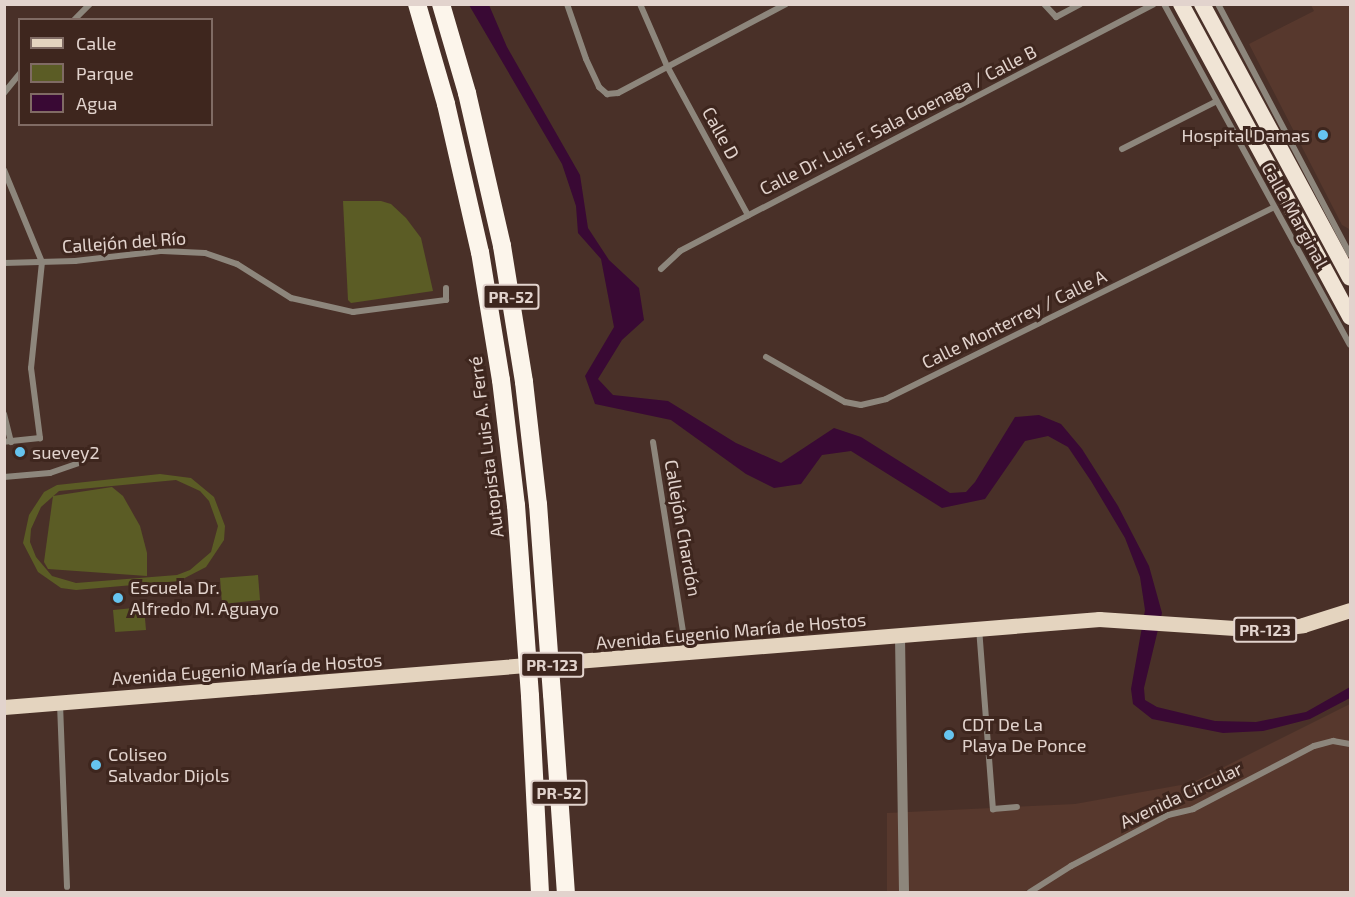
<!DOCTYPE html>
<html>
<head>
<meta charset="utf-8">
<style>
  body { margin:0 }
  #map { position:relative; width:1355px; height:897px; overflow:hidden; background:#493028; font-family:"Exo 2",sans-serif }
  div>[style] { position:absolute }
  .built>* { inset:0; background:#57382d }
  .green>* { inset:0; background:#5b5c25 }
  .water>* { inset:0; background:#390934 }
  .minor>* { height:6px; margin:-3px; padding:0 3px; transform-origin:3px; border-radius:3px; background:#8d867c }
  .tertiary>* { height:10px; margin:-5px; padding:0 5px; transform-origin:5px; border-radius:5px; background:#8d867c }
  .primary>* { height:15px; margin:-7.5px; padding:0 7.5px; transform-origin:7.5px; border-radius:7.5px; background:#e4d4bf }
  .trunk>* { height:16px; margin:-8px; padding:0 8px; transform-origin:8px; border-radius:8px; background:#f0e4d5 }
  .motorway>* { height:18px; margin:-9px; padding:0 9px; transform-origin:9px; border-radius:9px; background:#fcf5eb }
  .motorway-bridge>* { height:18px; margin:-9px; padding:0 9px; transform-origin:9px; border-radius:9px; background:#fcf5eb }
  .dots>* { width:16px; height:16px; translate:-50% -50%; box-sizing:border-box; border:3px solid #3e261e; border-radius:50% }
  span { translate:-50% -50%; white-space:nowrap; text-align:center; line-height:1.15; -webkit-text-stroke:6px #3e261e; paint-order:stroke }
  .shield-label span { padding:2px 4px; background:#3e261e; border:2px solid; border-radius:4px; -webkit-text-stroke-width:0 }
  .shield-label { font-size:16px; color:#e2d3cd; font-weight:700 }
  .street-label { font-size:18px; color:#e2d3cd }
  .poi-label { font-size:18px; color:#e2d3cd }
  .right { translate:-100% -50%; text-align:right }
  .left { translate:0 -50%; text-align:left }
  .frame { position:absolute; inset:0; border:6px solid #e2d3cd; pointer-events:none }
  .legend { position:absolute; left:18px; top:18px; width:195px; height:108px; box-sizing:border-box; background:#3e261e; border:2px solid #806b64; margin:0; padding:8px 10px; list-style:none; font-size:18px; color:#e2d3cd }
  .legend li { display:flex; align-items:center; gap:12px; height:30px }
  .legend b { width:30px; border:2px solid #806b64 }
</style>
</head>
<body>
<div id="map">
  <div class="built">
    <i style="clip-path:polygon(1311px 5px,1350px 5px,1349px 229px,1342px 225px,1249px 44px,1314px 11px)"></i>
    <i style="clip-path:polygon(1350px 704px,1350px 892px,887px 892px,887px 813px,1075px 804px,1192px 783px)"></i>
  </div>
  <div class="green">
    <i style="clip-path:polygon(343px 201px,381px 201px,391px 204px,406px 218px,421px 238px,433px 291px,351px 303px,348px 300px)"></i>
    <i style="clip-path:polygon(evenodd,160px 474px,191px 478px,214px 497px,225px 526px,224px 540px,206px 567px,179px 581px,76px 590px,61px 588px,38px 572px,23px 543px,29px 515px,44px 492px,57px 485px,160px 474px,176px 480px,200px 491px,209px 501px,218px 526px,211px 552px,190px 570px,177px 575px,76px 583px,52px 576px,36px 557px,30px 542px,31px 529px,41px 507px,59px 491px,176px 480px)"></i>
    <i style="clip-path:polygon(112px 487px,123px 496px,140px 526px,147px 553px,147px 576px,48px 569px,44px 562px,53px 496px)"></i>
    <i style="clip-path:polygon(258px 575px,260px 600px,222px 604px,220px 578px)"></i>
    <i style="clip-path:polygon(144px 607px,146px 630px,115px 632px,113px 610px)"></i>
  </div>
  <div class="water">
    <i style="clip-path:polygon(469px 5px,489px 5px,507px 47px,580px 175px,588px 228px,609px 260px,639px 288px,644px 320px,622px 340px,598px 379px,613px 395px,668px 401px,736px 443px,781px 463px,834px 428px,861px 437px,950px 493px,966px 492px,975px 482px,1015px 417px,1039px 415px,1061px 424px,1082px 449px,1118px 506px,1149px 566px,1162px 613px,1144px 688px,1145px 700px,1157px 707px,1215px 721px,1256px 722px,1306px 712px,1350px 687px,1350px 698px,1310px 719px,1263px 731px,1223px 733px,1152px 719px,1133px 704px,1131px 689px,1145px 610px,1140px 577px,1125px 538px,1091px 481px,1068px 447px,1048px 436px,1025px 441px,985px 499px,942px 508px,851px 451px,822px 455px,801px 484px,774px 488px,746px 474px,671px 420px,595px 404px,585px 376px,614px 327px,601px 259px,578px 233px,576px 206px,562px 164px)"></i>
  </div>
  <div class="minor">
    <i style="left:567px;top:4px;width:58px;rotate:70.9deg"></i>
    <i style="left:586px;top:59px;width:31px;rotate:65deg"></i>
    <i style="left:599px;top:87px;width:11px;rotate:41deg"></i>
    <i style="left:607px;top:94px;width:11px;rotate:-5deg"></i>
    <i style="left:618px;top:93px;width:190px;rotate:-27.9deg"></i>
    <i style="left:640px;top:4px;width:68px;rotate:66.5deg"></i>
    <i style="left:667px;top:66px;width:170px;rotate:61.5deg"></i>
    <i style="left:1044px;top:4px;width:18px;rotate:47deg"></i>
    <i style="left:1056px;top:17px;width:27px;rotate:-28deg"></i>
    <i style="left:1164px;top:4px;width:388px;rotate:61.4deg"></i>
    <i style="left:1218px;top:4px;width:283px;rotate:62.2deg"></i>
    <i style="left:74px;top:20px;width:23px;rotate:-45deg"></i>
    <i style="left:4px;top:93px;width:26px;rotate:-51deg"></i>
    <i style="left:1122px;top:149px;width:104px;rotate:-26.8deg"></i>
    <i style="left:4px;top:170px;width:100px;rotate:67.6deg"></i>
    <i style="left:42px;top:262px;width:107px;rotate:95.9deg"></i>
    <i style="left:31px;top:368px;width:71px;rotate:82.7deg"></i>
    <i style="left:40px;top:438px;width:36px;rotate:174deg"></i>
    <i style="left:4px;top:263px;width:71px;rotate:-1.6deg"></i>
    <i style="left:75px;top:261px;width:88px;rotate:-6.6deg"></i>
    <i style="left:162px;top:251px;width:43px;rotate:2.7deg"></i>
    <i style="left:205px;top:253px;width:34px;rotate:19deg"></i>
    <i style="left:237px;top:264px;width:64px;rotate:32.2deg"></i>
    <i style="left:291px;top:298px;width:64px;rotate:12.7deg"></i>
    <i style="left:353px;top:312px;width:94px;rotate:-7.4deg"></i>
    <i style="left:446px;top:300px;width:12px;rotate:-90deg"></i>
    <i style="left:661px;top:269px;width:26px;rotate:-43deg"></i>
    <i style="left:680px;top:251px;width:534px;rotate:-27.52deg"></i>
    <i style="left:766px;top:357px;width:91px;rotate:29.7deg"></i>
    <i style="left:845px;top:402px;width:16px;rotate:11deg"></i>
    <i style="left:861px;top:405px;width:26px;rotate:-13deg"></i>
    <i style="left:886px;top:399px;width:433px;rotate:-26.3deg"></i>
    <i style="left:4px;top:414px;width:29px;rotate:76deg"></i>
    <i style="left:653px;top:442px;width:212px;rotate:81deg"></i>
    <i style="left:4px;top:477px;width:46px;rotate:-5deg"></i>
    <i style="left:50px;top:473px;width:36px;rotate:-19deg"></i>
    <i style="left:979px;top:628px;width:182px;rotate:85.6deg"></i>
    <i style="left:993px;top:809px;width:24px;rotate:-5deg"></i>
    <i style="left:60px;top:704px;width:183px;rotate:87.8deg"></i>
    <i style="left:1030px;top:892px;width:49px;rotate:-32.4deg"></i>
    <i style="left:1071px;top:866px;width:110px;rotate:-27.7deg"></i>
    <i style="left:1168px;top:815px;width:26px;rotate:-13deg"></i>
    <i style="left:1193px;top:809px;width:136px;rotate:-27.5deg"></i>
    <i style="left:1314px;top:746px;width:20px;rotate:-15deg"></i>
    <i style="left:1333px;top:741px;width:17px;rotate:10deg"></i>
  </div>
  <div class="tertiary">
    <i style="left:900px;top:637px;width:255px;rotate:89.1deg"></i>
  </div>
  <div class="primary">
    <i style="left:4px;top:707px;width:1099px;rotate:-4.59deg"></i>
    <i style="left:1099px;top:619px;width:166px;rotate:3.8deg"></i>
    <i style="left:1265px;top:630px;width:38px;rotate:-7deg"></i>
    <i style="left:1303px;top:625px;width:49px;rotate:-17.7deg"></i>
  </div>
  <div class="trunk">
    <i style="left:1181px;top:4px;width:356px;rotate:61.6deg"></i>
    <i style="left:1202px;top:4px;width:311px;rotate:61.6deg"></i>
  </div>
  <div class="motorway">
    <i style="left:417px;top:4px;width:104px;rotate:73.8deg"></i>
    <i style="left:446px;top:104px;width:152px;rotate:77.1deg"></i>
    <i style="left:480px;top:252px;width:130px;rotate:80.7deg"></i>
    <i style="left:501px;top:380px;width:126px;rotate:83.2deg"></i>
    <i style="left:441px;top:4px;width:93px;rotate:73.7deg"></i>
    <i style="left:467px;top:93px;width:157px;rotate:77.1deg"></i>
    <i style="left:502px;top:246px;width:138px;rotate:80.8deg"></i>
    <i style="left:524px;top:382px;width:123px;rotate:83.5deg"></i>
    <i style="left:552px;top:694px;width:198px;rotate:86deg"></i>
    <i style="left:530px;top:696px;width:196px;rotate:87.1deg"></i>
  </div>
  <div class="motorway-bridge">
    <i style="left:538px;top:504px;width:191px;rotate:85.8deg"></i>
    <i style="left:516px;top:505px;width:192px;rotate:85.8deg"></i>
  </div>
  <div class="dots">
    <i style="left:1323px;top:135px;background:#66c4ef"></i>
    <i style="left:20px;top:452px;background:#66c4ef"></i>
    <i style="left:118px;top:598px;background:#66c4ef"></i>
    <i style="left:949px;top:735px;background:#66c4ef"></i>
    <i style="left:96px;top:765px;background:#66c4ef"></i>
  </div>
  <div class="shield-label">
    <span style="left:511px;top:297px">PR-52</span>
    <span style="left:1265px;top:630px">PR-123</span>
    <span style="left:552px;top:665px">PR-123</span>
    <span style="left:559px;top:793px">PR-52</span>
  </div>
  <div class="street-label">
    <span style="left:898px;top:120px;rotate:-27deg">Calle Dr. Luis F. Sala Goenaga / Calle B</span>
    <span style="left:721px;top:133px;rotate:61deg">Calle D</span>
    <span style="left:1295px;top:215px;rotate:61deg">Calle Marginal</span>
    <span style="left:124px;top:242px;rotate:-4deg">Callejón del Río</span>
    <span style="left:1014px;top:319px;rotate:-26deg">Calle Monterrey / Calle A</span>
    <span style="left:486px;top:447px;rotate:-97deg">Autopista Luis A. Ferré</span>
    <span style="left:683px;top:528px;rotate:80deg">Callejón Chardón</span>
    <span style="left:731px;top:631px;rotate:-5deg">Avenida Eugenio María de Hostos</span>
    <span style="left:247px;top:669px;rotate:-4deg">Avenida Eugenio María de Hostos</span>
    <span style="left:1181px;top:795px;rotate:-25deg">Avenida Circular</span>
  </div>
  <div class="poi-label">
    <span class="right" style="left:1310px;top:135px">Hospital Damas</span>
    <span class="left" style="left:32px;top:452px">suevey2</span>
    <span class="left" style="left:130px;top:598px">Escuela Dr.<br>Alfredo M. Aguayo</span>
    <span class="left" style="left:962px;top:735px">CDT De La<br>Playa De Ponce</span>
    <span class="left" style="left:108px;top:765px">Coliseo<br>Salvador Dijols</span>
  </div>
  <div class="frame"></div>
  <ul class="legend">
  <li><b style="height:8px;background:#e4d4bf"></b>Calle</li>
  <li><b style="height:16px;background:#5b5c25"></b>Parque</li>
  <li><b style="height:16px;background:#390934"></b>Agua</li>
  </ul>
</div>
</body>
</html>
